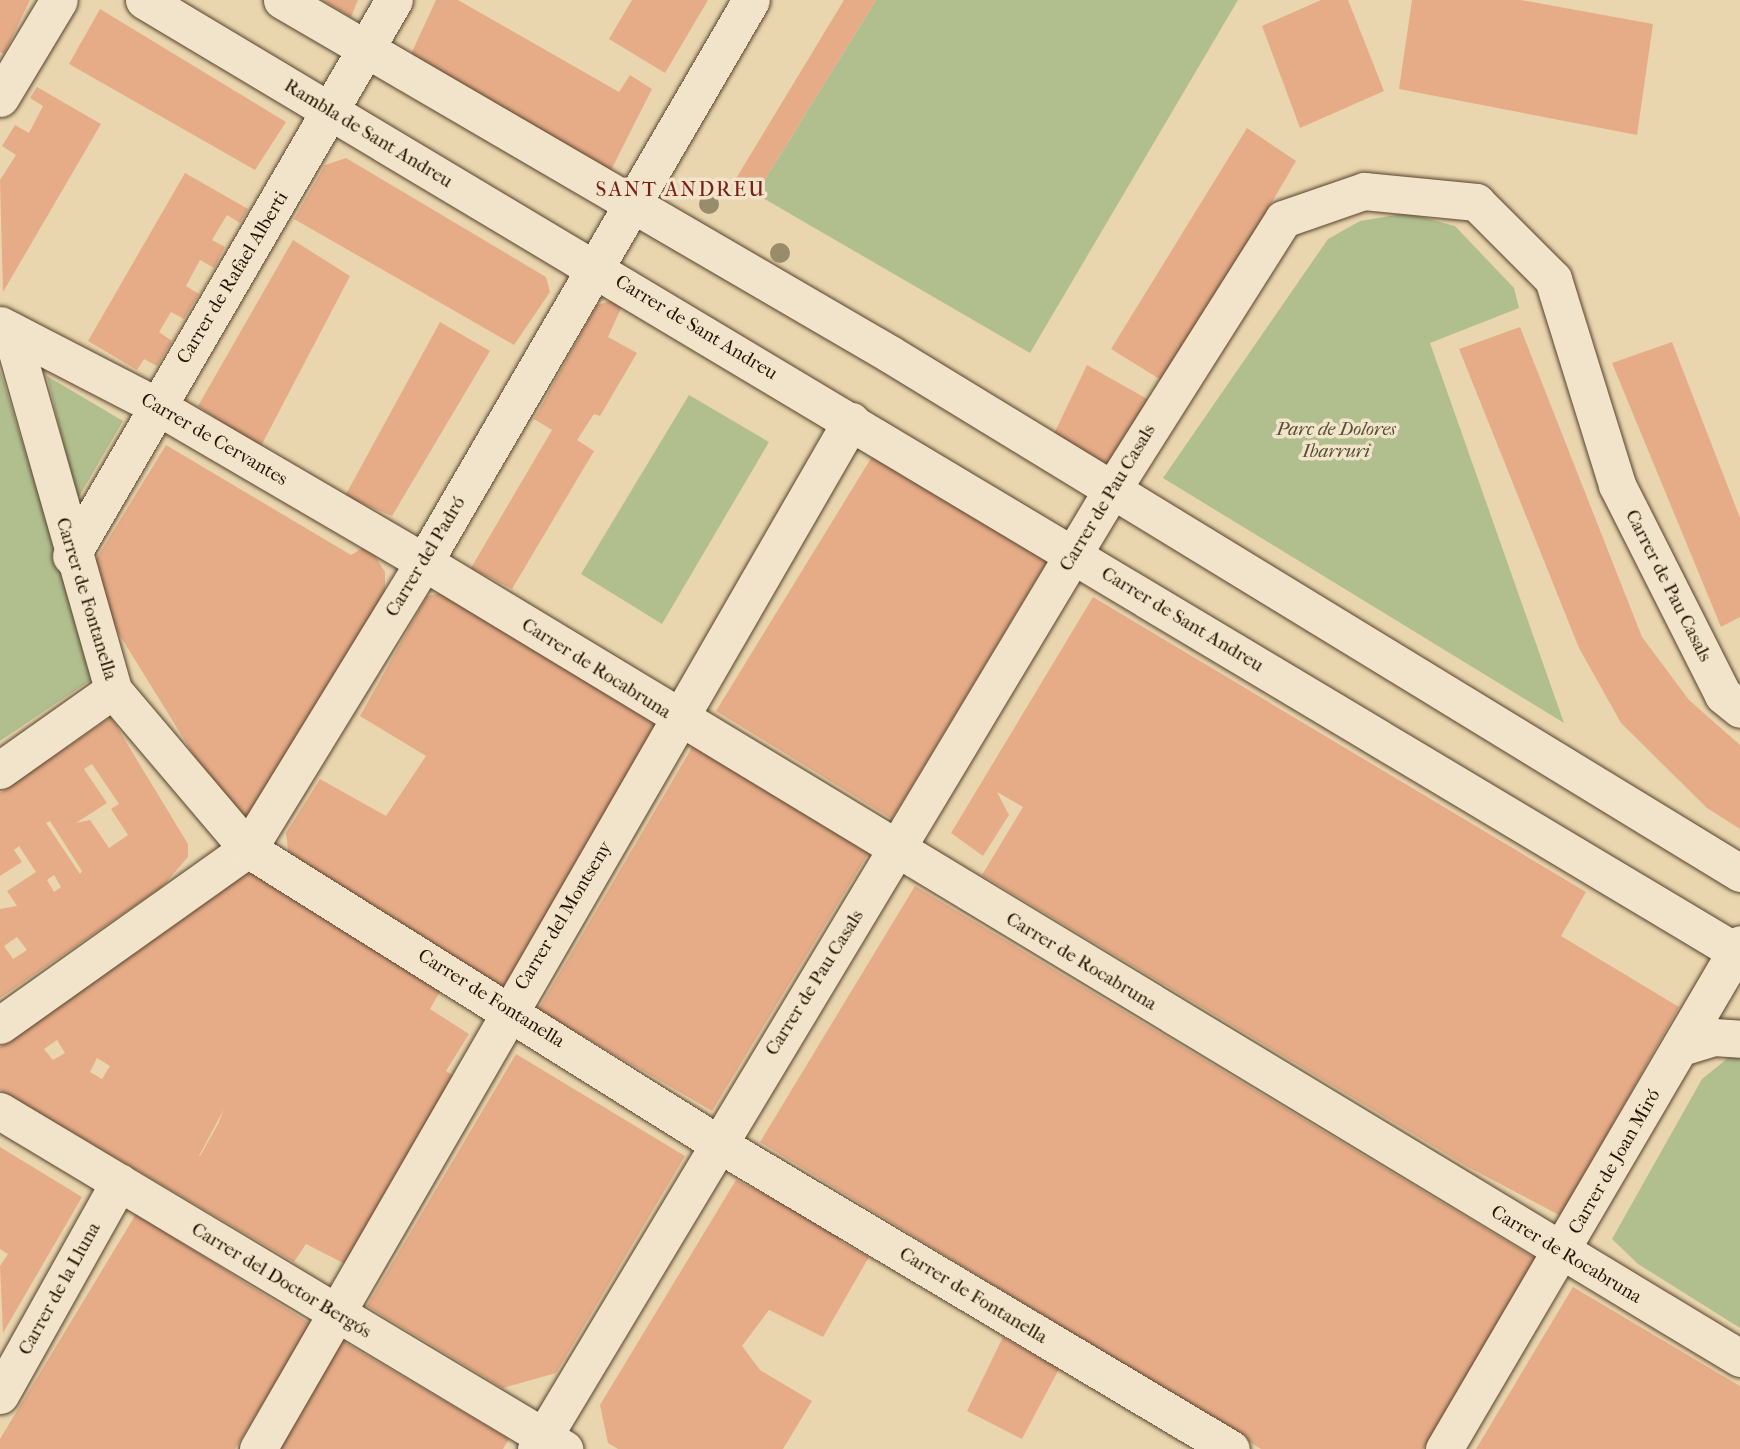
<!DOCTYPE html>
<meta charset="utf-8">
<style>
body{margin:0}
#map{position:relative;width:1740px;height:1449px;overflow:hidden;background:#ead6ae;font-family:"IM FELL French Canon",serif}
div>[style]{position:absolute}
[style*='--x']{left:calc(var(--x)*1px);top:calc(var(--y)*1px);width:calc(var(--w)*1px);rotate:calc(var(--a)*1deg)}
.green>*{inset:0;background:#b1bf8f}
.building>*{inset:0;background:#e6ac87}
.roads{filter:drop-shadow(0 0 2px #56432c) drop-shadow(0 0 2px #56432c)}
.minor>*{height:37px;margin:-18.5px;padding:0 18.5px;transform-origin:18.5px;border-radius:18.5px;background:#f1e4ca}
.trees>*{width:20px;height:20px;margin:-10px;border-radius:50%;background:#988c6a}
span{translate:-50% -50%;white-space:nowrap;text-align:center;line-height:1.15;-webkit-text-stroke:7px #f1e4ca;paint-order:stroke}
.street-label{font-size:19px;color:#241201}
.park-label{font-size:19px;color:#554f33;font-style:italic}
.neighbourhood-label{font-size:21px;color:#7a1f14;letter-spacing:2px}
</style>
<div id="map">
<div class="green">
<i style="clip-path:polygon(876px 0,1238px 0,1030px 353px,756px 194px)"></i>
<i style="clip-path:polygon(1408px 213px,1455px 226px,1514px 288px,1519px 308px,1430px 343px,1564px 723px,1163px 478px,1328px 239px,1360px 221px)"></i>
<i style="clip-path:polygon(0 370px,95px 677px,0 741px)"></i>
<i style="clip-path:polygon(47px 376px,123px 421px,77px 500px)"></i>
<i style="clip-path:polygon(689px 395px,769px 442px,662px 624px,581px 574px)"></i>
<i style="clip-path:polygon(1733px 1054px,1740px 1059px,1740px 1328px,1638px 1264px,1612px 1239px,1702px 1079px)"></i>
</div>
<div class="building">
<i style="clip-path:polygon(0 0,30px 0,4px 54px,0 52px)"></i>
<i style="clip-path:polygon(322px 0,358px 0,351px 17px)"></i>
<i style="clip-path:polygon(436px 0,458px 0,619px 92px,630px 75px,652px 89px,611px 170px,543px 137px,411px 54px)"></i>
<i style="clip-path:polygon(632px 0,708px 0,665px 73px,609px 39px)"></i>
<i style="clip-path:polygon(844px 0,876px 0,756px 194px,732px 185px)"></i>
<i style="clip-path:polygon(1321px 0,1348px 0,1384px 91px,1300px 128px,1262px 26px)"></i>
<i style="clip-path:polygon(1412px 0,1521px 0,1653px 24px,1637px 135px,1399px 89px)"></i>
<i style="clip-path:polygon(100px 9px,286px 122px,255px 170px,69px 64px)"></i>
<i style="clip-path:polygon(37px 87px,101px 124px,3px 292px,0 180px,16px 155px,2px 146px,15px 125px,29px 133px,43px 106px,30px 98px)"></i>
<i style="clip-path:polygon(1247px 128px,1296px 161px,1166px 383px,1111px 349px)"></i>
<i style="clip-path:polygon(346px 158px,546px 277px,550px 292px,514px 345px,294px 219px,325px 165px)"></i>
<i style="clip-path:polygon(185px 173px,248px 209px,240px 223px,227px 215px,212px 240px,225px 247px,214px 268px,200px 260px,186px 286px,199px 294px,184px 319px,171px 312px,159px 332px,172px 341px,157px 366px,144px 359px,137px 370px,88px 341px)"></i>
<i style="clip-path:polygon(293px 240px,350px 276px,260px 448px,198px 406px)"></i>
<i style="clip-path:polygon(626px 297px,608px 337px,637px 353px,600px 416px,594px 414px,577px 440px,594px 451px,512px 589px,471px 568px,552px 430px,534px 419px,597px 305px)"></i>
<i style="clip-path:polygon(440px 322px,490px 351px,392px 516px,345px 496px)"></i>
<i style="clip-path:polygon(1520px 327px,1642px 637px,1689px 700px,1740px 745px,1740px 829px,1707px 808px,1621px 723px,1579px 648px,1459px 349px)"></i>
<i style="clip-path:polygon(1672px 342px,1740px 518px,1740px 617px,1721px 627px,1612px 363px)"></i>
<i style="clip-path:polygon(1087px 365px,1149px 400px,1106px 478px,1049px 444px)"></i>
<i style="clip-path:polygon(166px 445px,351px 555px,368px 545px,385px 572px,385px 594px,251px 822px,237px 825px,98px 600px,90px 569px)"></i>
<i style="clip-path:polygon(873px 455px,1047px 562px,892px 819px,716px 711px)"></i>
<i style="clip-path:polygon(446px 592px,660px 719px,503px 988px,289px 857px,286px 833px,320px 779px,386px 816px,426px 756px,360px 716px,427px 596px)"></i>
<i style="clip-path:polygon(1093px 597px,1586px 892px,1561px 936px,1679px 1007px,1561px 1216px,1468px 1167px,982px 875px,1023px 807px,997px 792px,1009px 815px,983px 856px,951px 833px)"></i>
<i style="clip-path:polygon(evenodd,111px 717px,188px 844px,188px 857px,162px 887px,0 998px,0 909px,17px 906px,7px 891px,36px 872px,19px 846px,14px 850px,22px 862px,0 876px,0 793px,111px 717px,92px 764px,119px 804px,111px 809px,128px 835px,109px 848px,90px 820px,76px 823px,107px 803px,84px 769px,92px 764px,111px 717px,50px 821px,82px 871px,80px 874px,46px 823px,50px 821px,111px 717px,54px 875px,61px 887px,54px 892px,47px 880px,54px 875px,111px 717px,17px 937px,27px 950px,13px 959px,4px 946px,17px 937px)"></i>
<i style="clip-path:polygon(694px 744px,871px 849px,712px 1111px,538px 1010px)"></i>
<i style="clip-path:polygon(evenodd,232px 874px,259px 874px,441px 990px,430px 1009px,469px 1034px,446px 1071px,454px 1076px,347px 1265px,306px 1244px,294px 1262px,0 1090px,0 1047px,232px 874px,57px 1040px,65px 1053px,53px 1060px,44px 1049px,57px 1040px,232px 874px,97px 1058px,110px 1066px,102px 1079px,90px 1072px,97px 1058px,232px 874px,224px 1109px,218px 1124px,200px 1156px,199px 1156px,224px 1109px)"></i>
<i style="clip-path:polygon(915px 886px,1536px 1259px,1423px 1449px,1261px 1449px,760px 1142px)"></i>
<i style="clip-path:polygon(516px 1054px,685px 1156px,556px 1373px,503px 1388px,367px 1306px)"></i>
<i style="clip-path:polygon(0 1147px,82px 1197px,3px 1333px,0 1266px,8px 1254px,0 1249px)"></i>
<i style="clip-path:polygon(736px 1180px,842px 1233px,840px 1241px,869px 1257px,823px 1337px,769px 1310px,742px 1346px,760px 1370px,812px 1401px,783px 1449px,618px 1449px,608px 1443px,600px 1405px)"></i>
<i style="clip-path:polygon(136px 1214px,311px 1324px,235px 1449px,0 1449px,0 1439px)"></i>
<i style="clip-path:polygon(1573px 1287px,1740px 1386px,1740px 1449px,1476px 1449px)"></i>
<i style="clip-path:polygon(1003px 1337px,1059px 1369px,1022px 1439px,967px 1411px)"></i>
<i style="clip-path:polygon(342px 1341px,509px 1439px,503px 1449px,280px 1449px)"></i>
</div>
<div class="roads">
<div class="minor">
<i style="--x:144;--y:0;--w:1859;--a:30.87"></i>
<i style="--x:282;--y:0;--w:704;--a:30.21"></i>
<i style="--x:890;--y:354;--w:996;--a:31.41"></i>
<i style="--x:0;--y:98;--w:114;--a:-59"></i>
<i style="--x:0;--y:325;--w:177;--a:27.3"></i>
<i style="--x:157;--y:406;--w:309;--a:30.3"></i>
<i style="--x:424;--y:562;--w:1538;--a:31.17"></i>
<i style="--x:11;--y:331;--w:373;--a:74.1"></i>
<i style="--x:113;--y:690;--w:209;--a:49.7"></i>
<i style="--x:248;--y:849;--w:554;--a:32.08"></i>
<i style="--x:717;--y:1143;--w:598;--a:30.77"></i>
<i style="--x:71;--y:556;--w:643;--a:-59.85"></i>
<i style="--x:0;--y:770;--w:138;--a:-35.3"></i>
<i style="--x:0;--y:1025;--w:304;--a:-35.4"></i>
<i style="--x:248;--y:849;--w:337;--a:-58.5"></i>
<i style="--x:424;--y:562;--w:650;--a:-59.81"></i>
<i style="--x:1681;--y:1047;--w:34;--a:-17"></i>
<i style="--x:1714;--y:1037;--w:26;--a:4"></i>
<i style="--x:0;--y:1111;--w:658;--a:30.93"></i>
<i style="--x:0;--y:1395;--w:244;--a:-60.8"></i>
<i style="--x:258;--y:1449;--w:1187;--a:-60.02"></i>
<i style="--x:536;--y:1449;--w:1115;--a:-59.02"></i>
<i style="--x:1110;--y:493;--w:324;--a:-57.7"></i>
<i style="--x:1283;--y:219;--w:86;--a:-19.1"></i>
<i style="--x:1364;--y:191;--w:113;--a:5.6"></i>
<i style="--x:1476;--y:202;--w:109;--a:45"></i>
<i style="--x:1553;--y:279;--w:216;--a:72.7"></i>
<i style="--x:1617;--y:485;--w:235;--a:63.2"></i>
<i style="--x:1723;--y:695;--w:22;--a:39"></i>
<i style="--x:1444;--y:1449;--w:585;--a:-59.62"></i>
</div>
</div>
<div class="trees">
<i style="left:709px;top:204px"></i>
<i style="left:780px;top:253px"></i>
</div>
<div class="street-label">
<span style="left:368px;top:134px;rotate:31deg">Rambla de Sant Andreu</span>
<span style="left:233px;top:278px;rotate:-59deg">Carrer de Rafael Alberti</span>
<span style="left:696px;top:328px;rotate:31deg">Carrer de Sant Andreu</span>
<span style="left:214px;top:440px;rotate:30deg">Carrer de Cervantes</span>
<span style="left:1108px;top:498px;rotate:-59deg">Carrer de Pau Casals</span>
<span style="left:426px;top:557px;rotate:-59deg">Carrer del Padró</span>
<span style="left:1668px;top:586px;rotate:63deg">Carrer de Pau Casals</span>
<span style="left:86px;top:599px;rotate:73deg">Carrer de Fontanella</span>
<span style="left:1182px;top:620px;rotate:31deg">Carrer de Sant Andreu</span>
<span style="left:596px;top:669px;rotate:32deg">Carrer de Rocabruna</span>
<span style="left:564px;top:916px;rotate:-59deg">Carrer del Montseny</span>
<span style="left:1081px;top:962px;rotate:31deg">Carrer de Rocabruna</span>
<span style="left:815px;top:983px;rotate:-58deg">Carrer de Pau Casals</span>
<span style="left:491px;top:999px;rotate:32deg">Carrer de Fontanella</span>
<span style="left:1615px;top:1162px;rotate:-60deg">Carrer de Joan Miró</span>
<span style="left:1566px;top:1255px;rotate:31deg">Carrer de Rocabruna</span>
<span style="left:281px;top:1281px;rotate:31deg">Carrer del Doctor Bergós</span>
<span style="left:60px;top:1289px;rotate:-61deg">Carrer de la Lluna</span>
<span style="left:973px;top:1296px;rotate:31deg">Carrer de Fontanella</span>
</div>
<div class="park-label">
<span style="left:1336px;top:441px">Parc de Dolores<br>Ibarruri</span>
</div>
<div class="neighbourhood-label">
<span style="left:681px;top:189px">SANT ANDREU</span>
</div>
</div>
